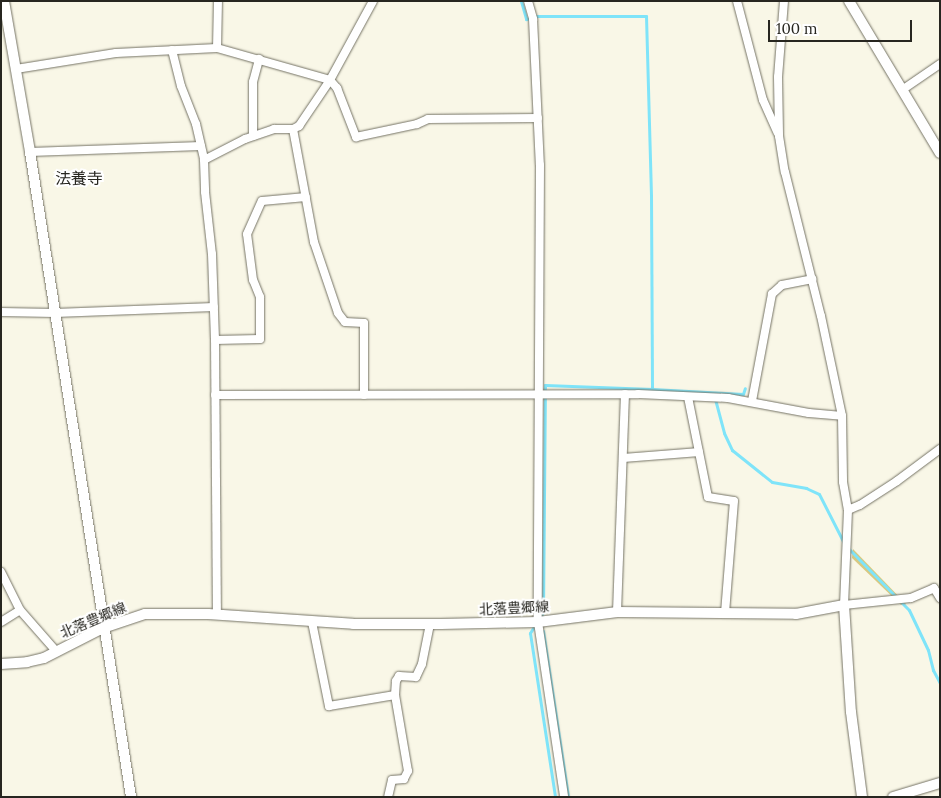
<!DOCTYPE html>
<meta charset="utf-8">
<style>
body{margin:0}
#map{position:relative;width:941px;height:798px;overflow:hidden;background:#f9f7e7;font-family:Lora,"Noto Sans JP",serif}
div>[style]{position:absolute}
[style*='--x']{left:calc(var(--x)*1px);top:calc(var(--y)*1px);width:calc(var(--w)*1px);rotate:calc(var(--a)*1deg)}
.green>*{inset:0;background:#d7c982}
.stream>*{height:3px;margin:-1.5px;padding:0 1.5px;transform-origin:1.5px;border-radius:1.5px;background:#7fe4f9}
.roads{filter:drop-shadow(0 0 1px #757365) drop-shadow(0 0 1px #757365)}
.street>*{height:8px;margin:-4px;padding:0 4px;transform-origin:4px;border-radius:4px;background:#fff}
.secondary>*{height:10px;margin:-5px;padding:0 5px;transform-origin:5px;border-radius:5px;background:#fff}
span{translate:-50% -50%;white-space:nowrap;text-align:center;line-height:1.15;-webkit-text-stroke:4px #fff;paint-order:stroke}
.street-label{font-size:14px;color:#272620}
.quarter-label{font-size:16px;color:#272620}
.frame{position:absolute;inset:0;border:2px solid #272620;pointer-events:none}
.scale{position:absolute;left:768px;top:20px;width:144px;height:22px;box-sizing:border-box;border:2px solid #272620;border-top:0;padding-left:6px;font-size:15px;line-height:18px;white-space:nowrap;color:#272620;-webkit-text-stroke:4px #fff;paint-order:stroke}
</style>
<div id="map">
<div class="green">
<i style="clip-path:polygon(853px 549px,906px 604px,901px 605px,852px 558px)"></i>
</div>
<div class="stream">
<i style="--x:521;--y:1;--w:19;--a:74"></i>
<i style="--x:526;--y:19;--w:11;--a:-15"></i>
<i style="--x:537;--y:16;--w:109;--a:0"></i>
<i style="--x:646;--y:16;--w:180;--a:88.4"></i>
<i style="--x:651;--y:196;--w:193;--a:89.7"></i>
<i style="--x:652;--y:389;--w:91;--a:3.1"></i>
<i style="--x:743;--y:394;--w:6;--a:-72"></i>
<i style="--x:715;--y:399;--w:35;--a:75"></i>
<i style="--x:724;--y:433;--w:19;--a:65"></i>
<i style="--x:732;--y:450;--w:51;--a:38.7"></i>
<i style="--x:772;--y:482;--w:35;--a:10"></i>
<i style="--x:806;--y:488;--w:14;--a:25"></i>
<i style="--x:819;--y:494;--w:55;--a:63"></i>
<i style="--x:848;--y:548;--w:87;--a:45.5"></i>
<i style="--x:909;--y:610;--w:44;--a:64.6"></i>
<i style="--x:928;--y:650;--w:21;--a:76"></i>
<i style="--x:933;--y:670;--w:15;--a:62"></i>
<i style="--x:541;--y:616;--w:4;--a:-63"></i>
<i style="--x:543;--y:612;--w:227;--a:-89.5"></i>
<i style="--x:545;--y:385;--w:107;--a:2.1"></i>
<i style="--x:536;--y:623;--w:12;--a:121"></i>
<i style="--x:530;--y:633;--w:166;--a:81.3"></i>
<i style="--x:543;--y:631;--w:168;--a:81.4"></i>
</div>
<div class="roads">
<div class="street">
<i style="--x:528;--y:1;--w:19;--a:74"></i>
<i style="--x:533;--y:19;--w:146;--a:87.3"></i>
<i style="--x:540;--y:165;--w:457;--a:90.3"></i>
<i style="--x:538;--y:622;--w:177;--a:81.5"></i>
<i style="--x:737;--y:1;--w:102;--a:75.3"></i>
<i style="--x:763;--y:100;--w:36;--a:66"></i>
<i style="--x:784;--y:1;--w:76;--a:94.5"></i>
<i style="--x:778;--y:77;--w:59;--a:89"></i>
<i style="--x:779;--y:136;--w:36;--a:81"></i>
<i style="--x:785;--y:172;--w:148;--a:76"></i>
<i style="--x:821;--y:316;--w:102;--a:78.1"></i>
<i style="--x:842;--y:416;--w:66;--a:89.1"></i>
<i style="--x:843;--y:482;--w:28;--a:80"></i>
<i style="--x:848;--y:510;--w:95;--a:92.4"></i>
<i style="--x:844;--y:605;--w:67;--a:-6"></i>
<i style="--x:911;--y:598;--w:25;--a:-23"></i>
<i style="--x:934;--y:588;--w:12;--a:59"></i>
<i style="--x:217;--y:48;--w:47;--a:-88.8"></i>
<i style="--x:172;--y:50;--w:37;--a:76"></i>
<i style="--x:181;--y:86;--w:41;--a:68.5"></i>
<i style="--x:196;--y:124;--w:37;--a:77"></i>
<i style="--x:204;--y:160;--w:32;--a:88"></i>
<i style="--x:205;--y:192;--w:62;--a:83.6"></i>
<i style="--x:212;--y:254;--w:84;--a:88"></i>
<i style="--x:215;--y:338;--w:277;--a:89.6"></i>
<i style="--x:16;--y:69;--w:101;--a:-9.1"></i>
<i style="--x:116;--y:53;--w:101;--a:-2.8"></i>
<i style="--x:217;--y:48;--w:117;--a:15.8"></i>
<i style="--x:330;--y:80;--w:11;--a:49"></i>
<i style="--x:337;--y:88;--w:53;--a:68.8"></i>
<i style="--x:356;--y:137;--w:62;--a:-12"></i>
<i style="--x:417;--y:124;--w:12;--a:-24"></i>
<i style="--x:428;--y:119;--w:110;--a:-0.5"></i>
<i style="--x:902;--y:90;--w:46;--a:-34.4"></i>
<i style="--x:293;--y:129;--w:115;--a:79.5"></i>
<i style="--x:314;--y:242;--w:75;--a:71.3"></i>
<i style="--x:338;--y:313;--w:11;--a:52"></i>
<i style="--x:345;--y:322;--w:19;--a:3"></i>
<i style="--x:364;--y:323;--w:72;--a:90"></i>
<i style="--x:253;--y:136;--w:54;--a:-90"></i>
<i style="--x:253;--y:82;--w:24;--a:-75"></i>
<i style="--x:30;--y:152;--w:171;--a:-2"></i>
<i style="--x:204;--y:160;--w:46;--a:-27.1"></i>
<i style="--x:245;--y:139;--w:31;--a:-19"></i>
<i style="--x:274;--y:129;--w:19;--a:0"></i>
<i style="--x:293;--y:129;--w:7;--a:-27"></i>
<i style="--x:299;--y:126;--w:55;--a:-56"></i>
<i style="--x:330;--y:80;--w:90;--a:-61.4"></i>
<i style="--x:1;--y:312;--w:54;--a:1.1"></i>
<i style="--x:55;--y:313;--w:159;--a:-2.2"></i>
<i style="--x:215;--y:340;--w:45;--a:-1.3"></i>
<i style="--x:260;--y:339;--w:42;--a:-90"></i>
<i style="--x:260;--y:297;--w:18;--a:-112"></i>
<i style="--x:253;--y:280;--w:46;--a:-97.4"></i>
<i style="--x:247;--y:234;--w:36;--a:-66"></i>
<i style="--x:262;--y:201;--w:44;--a:-5.2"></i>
<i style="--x:215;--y:395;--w:423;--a:-0.1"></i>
<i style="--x:638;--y:394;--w:90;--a:2.5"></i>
<i style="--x:728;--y:398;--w:82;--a:10.5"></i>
<i style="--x:809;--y:413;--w:33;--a:5"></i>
<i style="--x:688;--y:397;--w:102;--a:78.7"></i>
<i style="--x:708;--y:497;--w:26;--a:9"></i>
<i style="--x:734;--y:501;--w:113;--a:94.6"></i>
<i style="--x:752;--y:401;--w:109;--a:-79.4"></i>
<i style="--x:772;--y:294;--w:13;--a:-42"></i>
<i style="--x:782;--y:285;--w:31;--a:-11"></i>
<i style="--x:624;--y:458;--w:75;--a:-4.6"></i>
<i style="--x:848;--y:510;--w:13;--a:-23"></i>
<i style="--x:860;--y:505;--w:44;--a:-33"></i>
<i style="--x:897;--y:481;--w:54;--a:-36.7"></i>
<i style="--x:1;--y:572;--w:42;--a:63.4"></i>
<i style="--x:20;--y:610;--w:55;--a:48.7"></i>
<i style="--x:617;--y:612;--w:218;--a:-87.9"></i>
<i style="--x:1;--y:622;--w:22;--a:-32"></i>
<i style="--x:312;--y:622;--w:86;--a:78.6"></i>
<i style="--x:329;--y:706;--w:67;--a:-9.5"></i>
<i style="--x:395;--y:695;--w:77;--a:80.3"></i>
<i style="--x:408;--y:771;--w:9;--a:117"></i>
<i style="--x:404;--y:779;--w:12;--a:175"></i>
<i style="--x:392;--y:780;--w:17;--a:103"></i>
<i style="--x:395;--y:695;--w:14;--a:-86"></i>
<i style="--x:396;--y:681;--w:6;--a:-59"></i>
<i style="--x:399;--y:676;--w:17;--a:3"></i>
<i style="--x:416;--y:677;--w:14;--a:-65"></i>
<i style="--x:422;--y:664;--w:41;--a:-78.7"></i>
</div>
<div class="secondary">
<i style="--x:4;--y:1;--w:153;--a:80.2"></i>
<i style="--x:30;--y:152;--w:653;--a:81.1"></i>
<i style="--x:849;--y:1;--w:177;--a:59.1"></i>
<i style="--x:1;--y:664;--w:26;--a:-4"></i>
<i style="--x:27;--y:662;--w:17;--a:-13"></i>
<i style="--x:44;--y:658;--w:66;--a:-27"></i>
<i style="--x:103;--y:628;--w:44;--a:-18.4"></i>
<i style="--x:145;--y:614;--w:63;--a:0"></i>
<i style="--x:208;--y:614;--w:145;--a:3.9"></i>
<i style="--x:353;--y:624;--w:88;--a:0"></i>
<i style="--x:441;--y:624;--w:97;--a:-1.2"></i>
<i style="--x:538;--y:622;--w:80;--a:-7.2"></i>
<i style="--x:617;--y:612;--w:179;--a:0.6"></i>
<i style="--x:796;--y:614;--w:49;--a:-10.6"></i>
<i style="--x:844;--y:605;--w:107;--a:86.3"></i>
<i style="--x:851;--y:712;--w:86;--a:82.6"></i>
<i style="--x:893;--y:797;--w:49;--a:-16.6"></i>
</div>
</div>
<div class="street-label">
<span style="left:514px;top:608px;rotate:-3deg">北落豊郷線</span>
<span style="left:93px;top:620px;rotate:-23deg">北落豊郷線</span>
</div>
<div class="quarter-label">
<span style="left:79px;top:178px">法養寺</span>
</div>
<div class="frame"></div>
<div class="scale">100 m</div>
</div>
